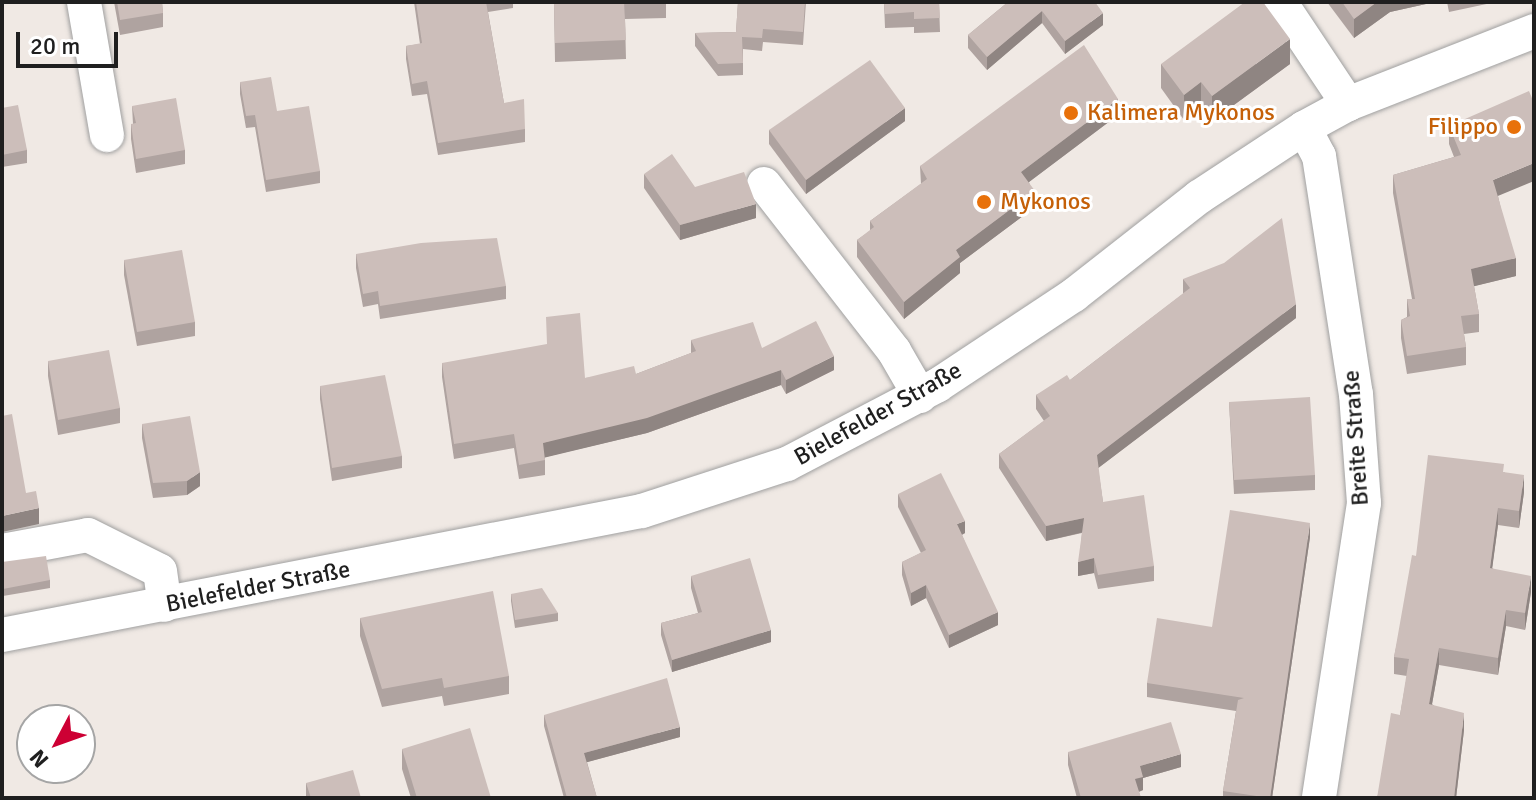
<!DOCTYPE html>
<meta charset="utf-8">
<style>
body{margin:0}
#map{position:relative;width:1536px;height:800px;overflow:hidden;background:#f0e9e4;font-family:Signika,sans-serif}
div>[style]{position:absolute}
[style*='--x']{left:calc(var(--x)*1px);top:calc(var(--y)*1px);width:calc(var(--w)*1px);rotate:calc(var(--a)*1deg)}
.roads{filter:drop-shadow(0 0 2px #a0a0a0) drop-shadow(0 0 2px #a0a0a0)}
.minor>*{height:34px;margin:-17px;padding:0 17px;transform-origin:17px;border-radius:17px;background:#fff}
.wall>*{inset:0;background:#afa3a0}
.shaded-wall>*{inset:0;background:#8f8582}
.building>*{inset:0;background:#ccbeba}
.dots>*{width:22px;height:22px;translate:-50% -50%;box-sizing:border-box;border:4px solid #fff;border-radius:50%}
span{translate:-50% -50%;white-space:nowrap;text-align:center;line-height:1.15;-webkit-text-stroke:6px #fff;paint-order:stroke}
.food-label{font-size:24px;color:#c56008}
.left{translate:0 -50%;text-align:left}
.right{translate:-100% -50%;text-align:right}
.street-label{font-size:24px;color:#1f1f1f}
.frame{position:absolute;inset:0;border:4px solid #1f1f1f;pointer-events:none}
.north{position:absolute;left:16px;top:704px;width:80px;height:80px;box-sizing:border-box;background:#fff;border:2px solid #a5a5a5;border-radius:50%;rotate:229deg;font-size:22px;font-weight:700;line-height:32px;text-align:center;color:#1f1f1f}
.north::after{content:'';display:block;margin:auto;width:28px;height:36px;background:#cd0034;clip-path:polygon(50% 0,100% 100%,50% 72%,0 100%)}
.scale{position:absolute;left:16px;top:32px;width:102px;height:36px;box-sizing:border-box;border:4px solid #1f1f1f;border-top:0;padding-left:10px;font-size:24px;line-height:28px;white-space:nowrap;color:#1f1f1f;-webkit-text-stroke:6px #fff;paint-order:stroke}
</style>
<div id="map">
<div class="roads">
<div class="minor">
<i style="--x:84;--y:2;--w:135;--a:80.2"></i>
<i style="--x:1280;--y:2;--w:123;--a:56.3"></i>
<i style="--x:1304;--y:128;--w:32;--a:62"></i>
<i style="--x:1319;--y:156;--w:241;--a:81.2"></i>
<i style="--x:1356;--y:394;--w:109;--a:85.8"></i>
<i style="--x:1364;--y:503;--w:298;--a:98.7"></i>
<i style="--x:764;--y:184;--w:212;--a:52.1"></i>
<i style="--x:894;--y:351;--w:52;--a:60"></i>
<i style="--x:2;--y:551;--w:87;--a:-10.5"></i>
<i style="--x:88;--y:535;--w:80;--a:26.6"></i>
<i style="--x:160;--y:571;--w:34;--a:82"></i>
<i style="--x:2;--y:635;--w:652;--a:-10.97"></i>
<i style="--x:642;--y:511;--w:152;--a:-18"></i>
<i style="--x:787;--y:464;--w:170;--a:-27.6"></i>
<i style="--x:938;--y:385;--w:163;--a:-33.5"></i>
<i style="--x:1074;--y:295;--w:159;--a:-38.1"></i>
<i style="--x:1199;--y:197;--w:126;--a:-33.3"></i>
<i style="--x:1304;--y:128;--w:50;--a:-28.6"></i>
<i style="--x:1348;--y:104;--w:200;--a:-21.4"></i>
</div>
</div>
<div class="wall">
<i style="clip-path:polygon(114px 2px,162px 2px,163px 13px,163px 27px,120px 35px)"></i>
<i style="clip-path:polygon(414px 2px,513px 2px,513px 8px,488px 12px,504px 103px,525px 129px,525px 142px,438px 155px,427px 94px,412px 96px,406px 59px,406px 46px,420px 44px)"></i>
<i style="clip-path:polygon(554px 2px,666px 2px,666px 18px,625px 19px,626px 59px,555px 62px)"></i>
<i style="clip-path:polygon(738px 2px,806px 2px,803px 45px,763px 42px,762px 51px,743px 49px,743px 75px,718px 76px,695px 46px,695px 33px,736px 32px)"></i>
<i style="clip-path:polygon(884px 2px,939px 2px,940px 32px,914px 33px,914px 27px,885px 28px)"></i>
<i style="clip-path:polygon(1008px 2px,1103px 25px,1065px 54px,1042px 23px,987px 70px,968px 48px,968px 35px)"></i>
<i style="clip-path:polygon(1327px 2px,1426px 2px,1426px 4px,1390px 12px,1354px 38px)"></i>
<i style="clip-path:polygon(1447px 2px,1496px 2px,1449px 12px)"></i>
<i style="clip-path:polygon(1161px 64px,1290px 64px,1212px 121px,1201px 107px,1184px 120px,1161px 88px)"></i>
<i style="clip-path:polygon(240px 82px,320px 171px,320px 183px,266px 192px,255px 127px,246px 128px,240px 94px)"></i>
<i style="clip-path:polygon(132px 106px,185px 150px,185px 164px,136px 173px,131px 139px,131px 124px,133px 124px)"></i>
<i style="clip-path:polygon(2px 108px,27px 150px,27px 163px,2px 167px)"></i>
<i style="clip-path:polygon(1118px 115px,1029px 182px,1035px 207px,960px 263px,960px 273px,904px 319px,857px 257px,857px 240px,870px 231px,870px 221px,921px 184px,920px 166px)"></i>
<i style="clip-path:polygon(905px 121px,806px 194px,769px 144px,769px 130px)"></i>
<i style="clip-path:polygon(1449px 126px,1498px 196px,1516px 276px,1474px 286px,1479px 314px,1479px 332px,1464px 334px,1466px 347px,1466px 365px,1407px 374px,1401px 338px,1401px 320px,1407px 317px,1407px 299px,1412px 299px,1393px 193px,1393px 175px,1454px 157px,1449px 144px)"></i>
<i style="clip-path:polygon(644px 174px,756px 218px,680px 240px,644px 188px)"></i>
<i style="clip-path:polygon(356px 254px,506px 286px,506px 299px,380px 319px,378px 304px,363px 307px,356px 268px)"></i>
<i style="clip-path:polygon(124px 260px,195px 322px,195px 336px,137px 346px,124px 275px)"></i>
<i style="clip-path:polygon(1183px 279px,1296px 318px,1098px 468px,1103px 502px,1154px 566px,1154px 581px,1098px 589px,1094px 573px,1078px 576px,1082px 533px,1046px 541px,999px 468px,999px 454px,1044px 421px,1036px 409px,1036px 395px,1070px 380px,1183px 294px)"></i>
<i style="clip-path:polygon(691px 340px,762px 348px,834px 370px,786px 394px,781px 385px,647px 433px,545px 457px,545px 475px,519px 479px,514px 448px,454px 459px,442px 377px,442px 363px,585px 378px,636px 374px,691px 353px)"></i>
<i style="clip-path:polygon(48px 361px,120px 408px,120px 423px,58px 435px,48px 376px)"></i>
<i style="clip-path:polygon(320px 386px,402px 456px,402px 468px,332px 481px,320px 399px)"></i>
<i style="clip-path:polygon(1229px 402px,1315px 475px,1315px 490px,1234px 494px)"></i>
<i style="clip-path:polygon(142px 424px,200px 486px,187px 495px,153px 498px,142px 438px)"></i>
<i style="clip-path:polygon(1504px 472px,1524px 492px,1519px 528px,1498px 525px,1492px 568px,1531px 592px,1525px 630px,1506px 626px,1498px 675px,1439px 665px,1432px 704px,1464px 730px,1456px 798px,1377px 798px,1400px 715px,1407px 676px,1394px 674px,1394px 657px,1416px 556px)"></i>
<i style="clip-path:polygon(898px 494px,965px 533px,962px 535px,998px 625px,949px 648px,926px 598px,911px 606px,902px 575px,902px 562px,921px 553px,898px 507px)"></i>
<i style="clip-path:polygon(1310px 537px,1272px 798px,1223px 798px,1223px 791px,1236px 711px,1147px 697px,1147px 683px,1212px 627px)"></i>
<i style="clip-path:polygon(2px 562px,50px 580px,50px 588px,3px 596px,2px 589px)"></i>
<i style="clip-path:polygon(691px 576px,771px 642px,672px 672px,661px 635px,661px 623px,698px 613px,691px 588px)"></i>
<i style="clip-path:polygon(511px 594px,558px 613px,558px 621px,515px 628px,511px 601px)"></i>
<i style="clip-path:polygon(360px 618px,509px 676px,509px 694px,444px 706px,442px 696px,382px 707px,360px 636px)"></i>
<i style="clip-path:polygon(544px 715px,680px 737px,587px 762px,597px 798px,564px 798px,544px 726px)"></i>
<i style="clip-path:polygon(402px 749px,491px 798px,411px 798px,402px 769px)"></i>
<i style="clip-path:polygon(1068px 752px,1181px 767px,1143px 778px,1143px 790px,1139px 792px,1141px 798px,1077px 798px,1068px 765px)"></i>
<i style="clip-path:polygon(306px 783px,361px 798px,306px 798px)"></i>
</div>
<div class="shaded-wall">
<i style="clip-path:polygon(1377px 2px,1426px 2px,1426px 4px,1390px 12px,1354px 38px,1354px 19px)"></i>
<i style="clip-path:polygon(1042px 11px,1042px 23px,987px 70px,987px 57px)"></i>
<i style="clip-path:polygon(1103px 13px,1103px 25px,1065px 54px,1065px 41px)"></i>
<i style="clip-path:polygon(1290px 39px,1290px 64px,1212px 121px,1212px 96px)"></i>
<i style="clip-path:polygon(1201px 82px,1201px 107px,1184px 120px,1184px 95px)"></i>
<i style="clip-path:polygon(1118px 99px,1118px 115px,1021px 188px,1021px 172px)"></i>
<i style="clip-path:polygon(905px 108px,905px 121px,806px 194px,806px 180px)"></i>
<i style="clip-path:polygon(1534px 163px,1534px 181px,1493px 198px,1493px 180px)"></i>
<i style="clip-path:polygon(1035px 191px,1035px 207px,960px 263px,960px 273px,904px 319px,904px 302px,956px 250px)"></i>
<i style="clip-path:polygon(756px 204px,756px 218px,680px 240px,680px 225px)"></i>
<i style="clip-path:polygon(1516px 258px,1516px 276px,1471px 287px,1471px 269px)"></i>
<i style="clip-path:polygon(1296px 304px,1296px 318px,1097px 469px,1097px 455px)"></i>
<i style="clip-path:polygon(834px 356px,834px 370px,786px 394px,786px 380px)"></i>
<i style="clip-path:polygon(781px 370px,781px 385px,647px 433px,543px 458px,543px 443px)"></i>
<i style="clip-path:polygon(200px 472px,200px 486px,187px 495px,187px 481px)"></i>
<i style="clip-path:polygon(1524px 475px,1524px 492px,1519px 528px,1519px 511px)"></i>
<i style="clip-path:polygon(39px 508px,39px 524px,2px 532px,2px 516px)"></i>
<i style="clip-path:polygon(1498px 508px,1498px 525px,1490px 585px,1490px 568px)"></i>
<i style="clip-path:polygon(1084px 518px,1084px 532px,1046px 541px,1046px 526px)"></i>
<i style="clip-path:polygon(965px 521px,965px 533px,957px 537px,957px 524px)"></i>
<i style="clip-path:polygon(1310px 523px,1310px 537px,1272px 798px,1270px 798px)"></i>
<i style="clip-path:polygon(1094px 558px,1094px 573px,1078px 576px,1078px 562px)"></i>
<i style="clip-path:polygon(1531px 576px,1531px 592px,1525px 630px,1525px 613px)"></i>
<i style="clip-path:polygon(926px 585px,926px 598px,911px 606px,911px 593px)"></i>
<i style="clip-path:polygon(1506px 610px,1506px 626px,1498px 675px,1498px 658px)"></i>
<i style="clip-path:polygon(998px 612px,998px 625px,949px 648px,949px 635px)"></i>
<i style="clip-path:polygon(771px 630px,771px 642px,672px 672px,672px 660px)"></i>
<i style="clip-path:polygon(1439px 648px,1439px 665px,1429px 721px,1429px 704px)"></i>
<i style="clip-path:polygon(1464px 713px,1464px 730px,1456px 798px,1454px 798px)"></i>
<i style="clip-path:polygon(680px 727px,680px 737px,584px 763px,584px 753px)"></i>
<i style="clip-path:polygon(1181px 754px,1181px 767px,1143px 778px,1143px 790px,1135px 793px,1135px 779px,1140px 766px)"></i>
</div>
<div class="building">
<i style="clip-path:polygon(117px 2px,162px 2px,163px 13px,120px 20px)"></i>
<i style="clip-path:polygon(416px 2px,486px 2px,504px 103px,524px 99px,525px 129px,438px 143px,427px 81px,412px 84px,406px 46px,422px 43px)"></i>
<i style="clip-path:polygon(554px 2px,624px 2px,626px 40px,555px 43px)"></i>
<i style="clip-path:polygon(738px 2px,805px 2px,803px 32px,763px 29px,762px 38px,742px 37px,743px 63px,718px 64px,695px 33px,736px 32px)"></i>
<i style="clip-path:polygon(884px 2px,939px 2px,940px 18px,914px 19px,914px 12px,885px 14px)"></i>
<i style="clip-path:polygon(1008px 2px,1095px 2px,1103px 13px,1065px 41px,1042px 11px,987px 57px,968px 35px)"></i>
<i style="clip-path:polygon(1245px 2px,1263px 2px,1290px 39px,1212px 96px,1201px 82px,1184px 95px,1161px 64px)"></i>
<i style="clip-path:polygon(1342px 2px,1377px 2px,1354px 19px)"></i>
<i style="clip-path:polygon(1084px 45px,1118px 99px,1021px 172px,1035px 191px,956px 250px,960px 257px,904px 302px,857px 240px,874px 227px,870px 221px,927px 179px,920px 166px)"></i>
<i style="clip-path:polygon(870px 60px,905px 108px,806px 180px,769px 130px)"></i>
<i style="clip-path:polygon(271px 77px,277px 111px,309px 106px,320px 171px,266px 180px,255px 115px,246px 116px,240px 82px)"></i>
<i style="clip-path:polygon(1529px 91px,1534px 103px,1534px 163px,1493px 180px,1516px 258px,1471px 269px,1479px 314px,1461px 316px,1466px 347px,1407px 356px,1401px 320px,1410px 316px,1407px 299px,1415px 299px,1393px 175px,1461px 155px,1449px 126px)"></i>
<i style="clip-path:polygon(176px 98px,185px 150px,136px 159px,131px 124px,136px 123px,132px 106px)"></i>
<i style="clip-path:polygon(18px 105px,27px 150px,2px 155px,2px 108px)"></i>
<i style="clip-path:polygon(672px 154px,695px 187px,744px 172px,756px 204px,680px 225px,644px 174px)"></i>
<i style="clip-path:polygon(1282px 218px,1296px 304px,1097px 455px,1103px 502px,1144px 495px,1154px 566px,1098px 575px,1094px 558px,1078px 562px,1084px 518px,1046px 526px,999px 454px,1050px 416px,1036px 395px,1067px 375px,1070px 380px,1190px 288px,1183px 279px,1224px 263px)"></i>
<i style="clip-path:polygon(497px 238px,506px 286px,380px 306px,378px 291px,363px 294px,356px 254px,421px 243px)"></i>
<i style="clip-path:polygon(182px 250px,195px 322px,137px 332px,124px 260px)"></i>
<i style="clip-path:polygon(580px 313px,585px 378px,634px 366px,636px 374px,696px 351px,691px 340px,753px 322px,762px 348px,816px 321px,834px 356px,786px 380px,781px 370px,647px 418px,543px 443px,545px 460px,519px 465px,514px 434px,454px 444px,442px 363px,547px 344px,546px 317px)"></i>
<i style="clip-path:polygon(109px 350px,120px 408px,58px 420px,48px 361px)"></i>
<i style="clip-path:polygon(385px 375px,402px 456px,332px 468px,320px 386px)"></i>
<i style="clip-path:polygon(1310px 397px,1315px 475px,1234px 480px,1229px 402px)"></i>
<i style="clip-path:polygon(12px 414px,26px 493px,36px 491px,39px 508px,2px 516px,2px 416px)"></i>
<i style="clip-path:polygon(190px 416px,200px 472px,187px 481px,153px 483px,142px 424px)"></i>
<i style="clip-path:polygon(1428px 455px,1504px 464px,1503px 472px,1524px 475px,1519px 511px,1498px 508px,1490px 568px,1531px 576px,1525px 613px,1506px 610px,1498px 658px,1439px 648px,1429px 704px,1464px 713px,1454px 798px,1377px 798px,1391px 713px,1400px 715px,1409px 659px,1394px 657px,1412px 555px,1416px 556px)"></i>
<i style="clip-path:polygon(941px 473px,965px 521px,957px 524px,998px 612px,949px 635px,926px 585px,911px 593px,902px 562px,926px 550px,898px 494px)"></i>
<i style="clip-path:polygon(1230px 510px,1310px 523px,1270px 798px,1223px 791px,1238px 700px,1244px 698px,1147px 683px,1157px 618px,1212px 627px)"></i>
<i style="clip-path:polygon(46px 556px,50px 580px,3px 589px,2px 562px)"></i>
<i style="clip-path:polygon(750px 558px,771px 630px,672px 660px,661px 623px,702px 612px,691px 576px)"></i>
<i style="clip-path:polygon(542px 588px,558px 613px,515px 620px,511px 594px)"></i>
<i style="clip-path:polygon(493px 591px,509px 676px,444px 688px,442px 678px,382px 689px,360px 618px)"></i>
<i style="clip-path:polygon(667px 678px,680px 727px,584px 753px,597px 798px,567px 798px,544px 715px)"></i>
<i style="clip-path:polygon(1171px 722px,1181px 754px,1140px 766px,1143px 777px,1135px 779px,1141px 798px,1081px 798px,1068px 752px)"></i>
<i style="clip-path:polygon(470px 728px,491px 798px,417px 798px,402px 749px)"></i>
<i style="clip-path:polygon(353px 770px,361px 798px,311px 798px,306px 783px)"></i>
</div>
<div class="dots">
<i style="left:1071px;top:113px;background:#e8710a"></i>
<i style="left:1514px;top:127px;background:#e8710a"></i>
<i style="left:984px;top:202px;background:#e8710a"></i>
</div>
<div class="food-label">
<span class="left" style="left:1087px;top:113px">Kalimera Mykonos</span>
<span class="right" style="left:1498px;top:127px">Filippo</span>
<span class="left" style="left:1000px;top:202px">Mykonos</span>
</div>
<div class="street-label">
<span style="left:878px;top:414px;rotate:-29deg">Bielefelder Straße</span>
<span style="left:1356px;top:438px;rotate:-94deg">Breite Straße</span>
<span style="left:258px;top:587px;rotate:-11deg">Bielefelder Straße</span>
</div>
<div class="frame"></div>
<div class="north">N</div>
<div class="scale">20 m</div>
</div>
